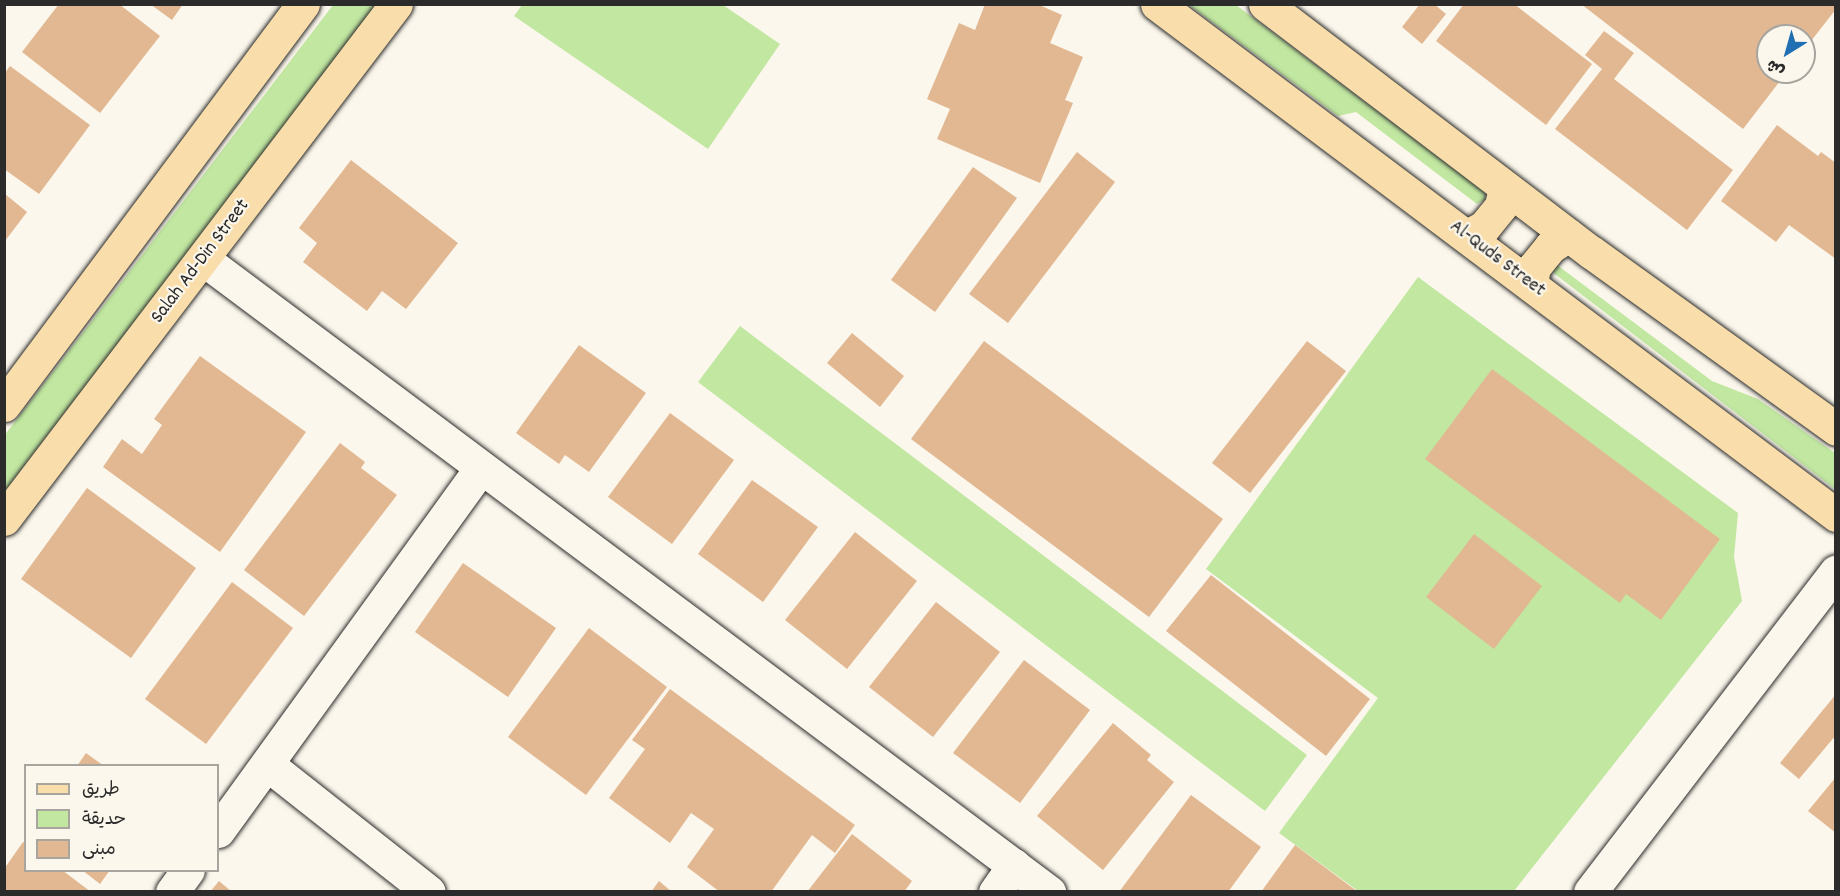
<!DOCTYPE html>
<meta charset="utf-8">
<style>
body{margin:0}
#map{position:relative;width:1840px;height:896px;overflow:hidden;background:#fbf7ec;font-family:Dekko,"Playpen Sans Arabic",sans-serif}
div>[style]{position:absolute}
[style*='--x']{left:calc(var(--x)*1px);top:calc(var(--y)*1px);width:calc(var(--w)*1px);rotate:calc(var(--a)*1deg)}
.green>*{inset:0;background:#c1e7a1}
.building>*{inset:0;background:#e2b892}
.roads{filter:drop-shadow(0 0 2px #2b2b2b) drop-shadow(0 0 2px #2b2b2b)}
.street>*{height:33px;margin:-16.5px;padding:0 16.5px;transform-origin:16.5px;border-radius:16.5px;background:#fbf7ec}
.primary>*{height:33px;margin:-16.5px;padding:0 16.5px;transform-origin:16.5px;border-radius:16.5px;background:#f9deab}
span{translate:-50% -50%;white-space:nowrap;text-align:center;line-height:1.15;-webkit-text-stroke:4.5px #fbf7ec;paint-order:stroke}
.street-label{font-size:20px;color:#2b2b2b}
.frame{position:absolute;inset:0;border:6px solid #2b2b2b;pointer-events:none}
.legend{position:absolute;left:24px;top:764px;width:195px;height:108px;box-sizing:border-box;background:#fbf7ec;border:2px solid #a8a59f;margin:0;padding:8px 10px;list-style:none;font-size:18px;color:#2b2b2b}
.legend li{display:flex;align-items:center;gap:12px;height:30px}
.legend b{width:30px;border:2px solid #a8a59f}
.north{position:absolute;left:1756px;top:24px;width:60px;height:60px;box-sizing:border-box;background:#fbf7ec;border:2px solid #a8a59f;border-radius:50%;rotate:217deg;font-size:16px;font-weight:700;line-height:24px;text-align:center;color:#2b2b2b}
.north::after{content:'';display:block;margin:auto;width:21px;height:27px;background:#1f6fb2;clip-path:polygon(50% 0,100% 100%,50% 72%,0 100%)}
</style>
<div id="map">
<div class="green">
<i style="clip-path:polygon(333px 5px,378px 5px,5px 491px,4px 436px)"></i>
<i style="clip-path:polygon(522px 5px,723px 5px,780px 44px,708px 149px,514px 16px)"></i>
<i style="clip-path:polygon(1189px 5px,1236px 5px,1485px 192px,1485px 200px,1477px 204px,1356px 112px,1338px 116px)"></i>
<i style="clip-path:polygon(1553px 262px,1712px 381px,1758px 399px,1835px 453px,1835px 489px,1551px 271px)"></i>
<i style="clip-path:polygon(1418px 277px,1738px 513px,1734px 557px,1742px 601px,1514px 891px,1358px 891px,1279px 833px,1378px 698px,1206px 569px)"></i>
<i style="clip-path:polygon(740px 326px,1307px 755px,1265px 811px,698px 382px)"></i>
</div>
<div class="building">
<i style="clip-path:polygon(59px 4px,119px 4px,160px 36px,100px 113px,22px 52px)"></i>
<i style="clip-path:polygon(150px 4px,183px 4px,172px 20px)"></i>
<i style="clip-path:polygon(985px 4px,1037px 4px,1062px 15px,1050px 43px,1083px 57px,1065px 100px,1073px 103px,1040px 183px,937px 139px,950px 109px,927px 99px,959px 23px,975px 30px)"></i>
<i style="clip-path:polygon(1420px 4px,1434px 4px,1446px 14px,1422px 44px,1402px 27px)"></i>
<i style="clip-path:polygon(1464px 4px,1514px 4px,1592px 64px,1546px 125px,1436px 41px)"></i>
<i style="clip-path:polygon(1581px 4px,1836px 4px,1836px 9px,1804px 50px,1804px 36px,1768px 36px,1768px 72px,1787px 72px,1743px 129px)"></i>
<i style="clip-path:polygon(1604px 31px,1634px 53px,1614px 79px,1733px 170px,1687px 230px,1555px 129px,1602px 69px,1585px 55px)"></i>
<i style="clip-path:polygon(10px 66px,90px 125px,39px 194px,4px 169px,4px 74px)"></i>
<i style="clip-path:polygon(1777px 125px,1818px 156px,1821px 152px,1836px 163px,1836px 259px,1789px 225px,1776px 242px,1721px 201px)"></i>
<i style="clip-path:polygon(1077px 152px,1115px 182px,1008px 323px,969px 294px)"></i>
<i style="clip-path:polygon(351px 160px,458px 243px,406px 309px,382px 291px,367px 311px,303px 262px,317px 243px,299px 228px)"></i>
<i style="clip-path:polygon(973px 167px,1017px 198px,935px 312px,891px 280px)"></i>
<i style="clip-path:polygon(5px 194px,27px 212px,5px 241px)"></i>
<i style="clip-path:polygon(852px 333px,904px 376px,880px 407px,827px 363px)"></i>
<i style="clip-path:polygon(984px 341px,1223px 519px,1149px 617px,911px 439px)"></i>
<i style="clip-path:polygon(1307px 341px,1346px 371px,1250px 493px,1212px 463px)"></i>
<i style="clip-path:polygon(579px 345px,646px 393px,589px 472px,565px 455px,559px 464px,516px 433px)"></i>
<i style="clip-path:polygon(200px 356px,306px 432px,220px 552px,103px 467px,122px 439px,142px 454px,162px 425px,154px 419px)"></i>
<i style="clip-path:polygon(1492px 369px,1720px 539px,1661px 620px,1626px 594px,1620px 603px,1425px 459px)"></i>
<i style="clip-path:polygon(670px 413px,734px 460px,672px 544px,608px 497px)"></i>
<i style="clip-path:polygon(340px 443px,365px 462px,361px 468px,397px 495px,304px 616px,244px 570px)"></i>
<i style="clip-path:polygon(752px 480px,818px 527px,763px 602px,698px 554px)"></i>
<i style="clip-path:polygon(87px 488px,196px 568px,131px 658px,21px 579px)"></i>
<i style="clip-path:polygon(855px 532px,917px 581px,847px 669px,785px 620px)"></i>
<i style="clip-path:polygon(1474px 534px,1542px 586px,1494px 649px,1426px 597px)"></i>
<i style="clip-path:polygon(463px 563px,556px 628px,508px 697px,415px 632px)"></i>
<i style="clip-path:polygon(1211px 575px,1370px 699px,1326px 756px,1166px 631px)"></i>
<i style="clip-path:polygon(232px 582px,293px 628px,206px 744px,145px 699px)"></i>
<i style="clip-path:polygon(936px 602px,1000px 652px,933px 737px,869px 687px)"></i>
<i style="clip-path:polygon(589px 628px,667px 687px,586px 795px,508px 737px)"></i>
<i style="clip-path:polygon(1024px 660px,1090px 710px,1020px 803px,953px 753px)"></i>
<i style="clip-path:polygon(670px 689px,855px 825px,835px 853px,812px 835px,771px 892px,720px 892px,687px 867px,714px 829px,691px 813px,670px 843px,609px 798px,645px 749px,632px 740px)"></i>
<i style="clip-path:polygon(1836px 694px,1836px 735px,1799px 779px,1780px 763px)"></i>
<i style="clip-path:polygon(1113px 723px,1151px 755px,1147px 760px,1174px 782px,1103px 870px,1037px 816px)"></i>
<i style="clip-path:polygon(86px 753px,104px 766px,77px 766px)"></i>
<i style="clip-path:polygon(1836px 777px,1836px 833px,1808px 811px)"></i>
<i style="clip-path:polygon(1191px 795px,1261px 847px,1228px 892px,1119px 892px)"></i>
<i style="clip-path:polygon(852px 834px,912px 881px,904px 892px,807px 892px)"></i>
<i style="clip-path:polygon(23px 842px,26px 844px,26px 870px,62px 870px,91px 892px,4px 892px,4px 869px)"></i>
<i style="clip-path:polygon(1295px 845px,1358px 892px,1261px 892px)"></i>
<i style="clip-path:polygon(82px 870px,110px 870px,100px 884px)"></i>
<i style="clip-path:polygon(219px 881px,232px 892px,210px 892px)"></i>
<i style="clip-path:polygon(659px 881px,672px 892px,651px 892px)"></i>
</div>
<div class="roads">
<div class="street">
<i style="--x:203;--y:259;--w:1057;--a:36.8"></i>
<i style="--x:267;--y:764;--w:206;--a:38.3"></i>
<i style="--x:218;--y:831;--w:448;--a:-54.1"></i>
<i style="--x:172;--y:892;--w:27;--a:-54"></i>
<i style="--x:995;--y:892;--w:33;--a:-55"></i>
<i style="--x:1590;--y:892;--w:404;--a:-52.5"></i>
</div>
<div class="primary">
<i style="--x:1157;--y:4;--w:850;--a:36.96"></i>
<i style="--x:1265;--y:4;--w:410;--a:37.3"></i>
<i style="--x:1591;--y:252;--w:302;--a:35.8"></i>
<i style="--x:1467;--y:236;--w:19;--a:-28"></i>
<i style="--x:1484;--y:227;--w:27;--a:-51"></i>
<i style="--x:1501;--y:206;--w:19;--a:-78"></i>
<i style="--x:1531;--y:285;--w:18;--a:-81"></i>
<i style="--x:1534;--y:267;--w:26;--a:-51"></i>
<i style="--x:1550;--y:247;--w:22;--a:-32"></i>
<i style="--x:4;--y:405;--w:500;--a:-53.29"></i>
<i style="--x:4;--y:519;--w:647;--a:-52.72"></i>
</div>
</div>
<div class="street-label">
<span style="left:1497px;top:259px;rotate:37deg">Al-Quds Street</span>
<span style="left:201px;top:262px;rotate:-53deg">Salah Ad-Din Street</span>
</div>
<div class="frame"></div>
<ul class="legend">
<li><b style="height:8px;background:#f9deab"></b>طريق</li>
<li><b style="height:16px;background:#c1e7a1"></b>حديقة</li>
<li><b style="height:16px;background:#e2b892"></b>مبنى</li>
</ul>
<div class="north">ش</div>
</div>
